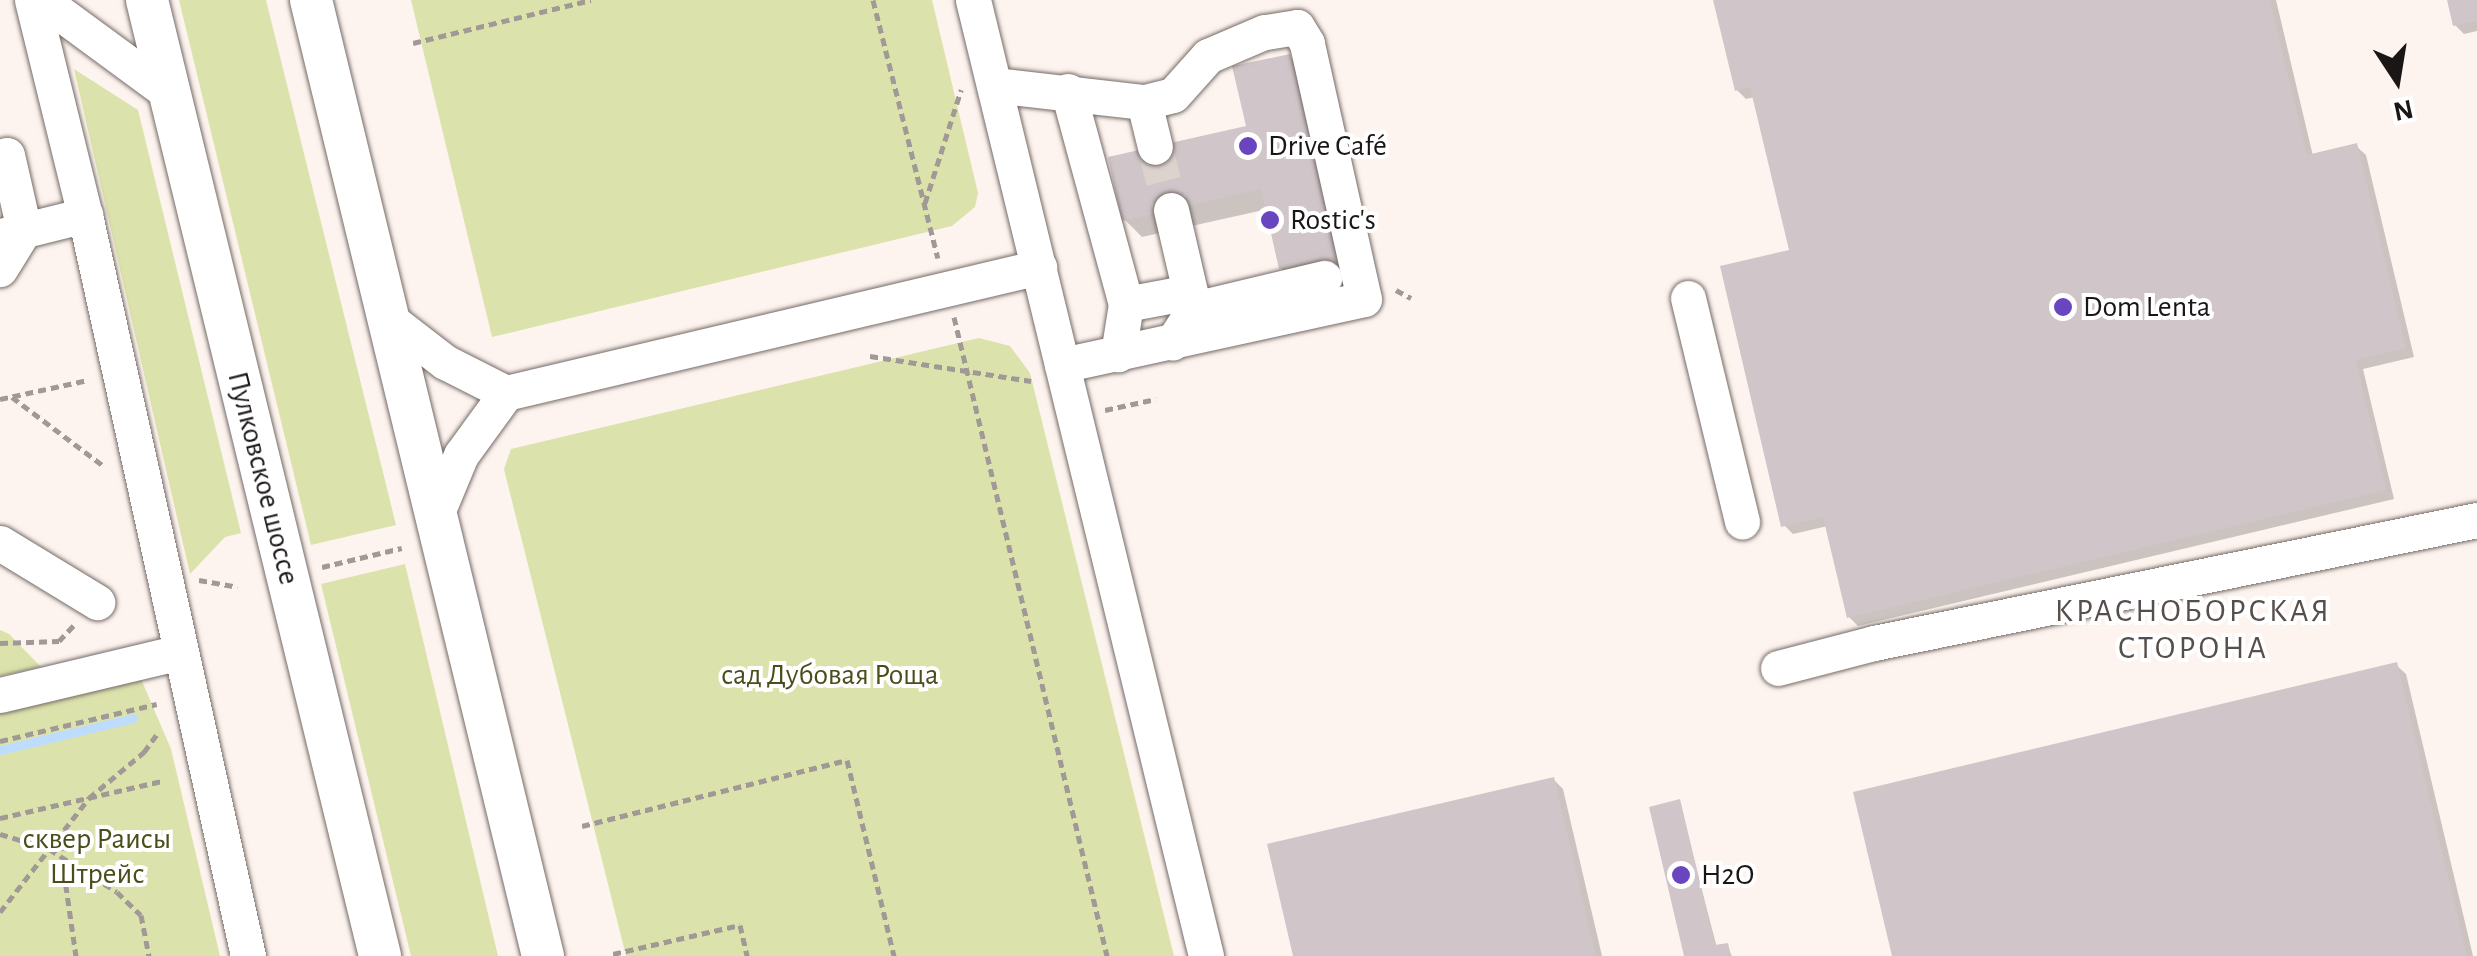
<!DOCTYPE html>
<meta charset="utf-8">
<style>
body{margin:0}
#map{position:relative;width:2477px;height:956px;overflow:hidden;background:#fef4ef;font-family:"Alegreya Sans",sans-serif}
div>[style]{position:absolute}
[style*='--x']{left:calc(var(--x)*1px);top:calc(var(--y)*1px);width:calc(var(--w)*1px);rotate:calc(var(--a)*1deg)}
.green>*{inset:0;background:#dce2ab}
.shadow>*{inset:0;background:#0003}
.stream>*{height:9px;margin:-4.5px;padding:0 4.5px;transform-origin:4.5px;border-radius:4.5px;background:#beddfc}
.building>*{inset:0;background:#d0c6ca}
.minor-tunnel>*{height:35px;margin-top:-17.5px;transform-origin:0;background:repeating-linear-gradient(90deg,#dcd3ce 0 35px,transparent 0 53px)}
.path>*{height:5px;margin-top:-2.5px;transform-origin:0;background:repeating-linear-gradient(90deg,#a09995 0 8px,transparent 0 13px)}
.roads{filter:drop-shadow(0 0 2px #746b67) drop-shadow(0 0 2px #746b67)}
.minor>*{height:35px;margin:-17.5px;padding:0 17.5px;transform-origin:17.5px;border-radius:17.5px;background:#fff}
.major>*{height:42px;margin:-21px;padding:0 21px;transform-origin:21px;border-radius:21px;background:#fff}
.dots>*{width:28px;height:28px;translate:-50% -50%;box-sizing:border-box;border:5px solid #fff;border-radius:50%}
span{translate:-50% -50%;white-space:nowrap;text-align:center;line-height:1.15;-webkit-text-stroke:8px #fff;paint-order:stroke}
.poi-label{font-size:30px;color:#1a1615}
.left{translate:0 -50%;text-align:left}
.street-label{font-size:30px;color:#1a1615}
.park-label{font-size:30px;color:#4a4e1b}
.neighbourhood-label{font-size:32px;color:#564e4a;letter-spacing:2.5px}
.north{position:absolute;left:2347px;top:30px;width:100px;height:100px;-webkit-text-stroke:8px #fff;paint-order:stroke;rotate:168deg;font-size:28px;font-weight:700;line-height:40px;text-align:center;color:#1a1615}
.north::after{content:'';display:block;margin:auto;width:35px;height:45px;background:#1a1615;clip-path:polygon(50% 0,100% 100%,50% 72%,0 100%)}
</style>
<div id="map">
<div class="green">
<i style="clip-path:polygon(179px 0,266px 0,396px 525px,311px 545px)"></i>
<i style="clip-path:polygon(411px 0,932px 0,978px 193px,975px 207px,952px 226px,492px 337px)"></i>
<i style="clip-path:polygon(74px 69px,138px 110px,241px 533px,225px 537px,190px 574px)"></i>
<i style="clip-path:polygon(979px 338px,1010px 346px,1030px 373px,1174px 956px,626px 956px,504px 469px,511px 449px)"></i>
<i style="clip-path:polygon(405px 564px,498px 956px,411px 956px,321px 584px)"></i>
<i style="clip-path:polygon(0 630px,9px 634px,41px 667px,0 676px)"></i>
<i style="clip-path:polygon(141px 679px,171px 749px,220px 956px,0 956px,0 712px)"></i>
</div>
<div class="shadow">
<i style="clip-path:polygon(1716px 0,2276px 0,2313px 156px,2356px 146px,2366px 155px,2414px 357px,2363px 369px,2394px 499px,1858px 626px,1849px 617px,1828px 526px,1793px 534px,1784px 525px,1792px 252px,1755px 97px,1746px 99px,1737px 90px)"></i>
<i style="clip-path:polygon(2449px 0,2477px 0,2477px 31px,2464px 34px,2455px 25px)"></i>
<i style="clip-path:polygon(1289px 56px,1307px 74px,1352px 274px,1299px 286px,1281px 268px,1268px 209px,1142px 237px,1124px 219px,1249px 128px)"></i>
<i style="clip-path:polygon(2396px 665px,2406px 674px,2473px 956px,1894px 956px)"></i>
<i style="clip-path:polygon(1554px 780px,1563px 789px,1602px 956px,1295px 956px)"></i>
<i style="clip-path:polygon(1679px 802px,1717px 948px,1727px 946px,1732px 956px,1685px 956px)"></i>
</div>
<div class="stream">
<i style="--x:0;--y:750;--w:137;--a:-13.5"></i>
</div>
<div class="building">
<i style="clip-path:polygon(1713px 0,2270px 0,2307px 155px,2357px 143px,2406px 348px,2356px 360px,2386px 490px,1847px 618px,1823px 517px,1781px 527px,1720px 266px,1789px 250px,1750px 87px,1735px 91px)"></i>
<i style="clip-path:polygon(2447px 0,2477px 0,2477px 21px,2453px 26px)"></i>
<i style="clip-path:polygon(1290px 54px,1336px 256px,1279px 269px,1261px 189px,1122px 221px,1108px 157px,1246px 126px,1232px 66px)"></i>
<i style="clip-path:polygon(2397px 662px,2467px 956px,1892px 956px,1853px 792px)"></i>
<i style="clip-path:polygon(1554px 777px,1596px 956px,1293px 956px,1267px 844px)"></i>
<i style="clip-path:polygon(1680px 799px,1715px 945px,1728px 943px,1731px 956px,1684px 956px,1649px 807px)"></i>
</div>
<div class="minor-tunnel">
<i style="--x:1155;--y:147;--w:65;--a:75.7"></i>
</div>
<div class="path">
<i style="--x:873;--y:0;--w:266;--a:75.9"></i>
<i style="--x:413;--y:43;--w:183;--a:-13.6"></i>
<i style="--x:925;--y:203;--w:119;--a:-72.3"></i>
<i style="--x:1396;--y:290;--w:17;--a:28"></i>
<i style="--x:954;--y:317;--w:657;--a:76.53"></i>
<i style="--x:870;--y:356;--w:163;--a:8.8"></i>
<i style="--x:12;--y:397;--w:116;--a:37"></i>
<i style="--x:0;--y:399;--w:90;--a:-12.2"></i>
<i style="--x:1105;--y:410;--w:52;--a:-12.2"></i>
<i style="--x:322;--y:567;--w:82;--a:-13.4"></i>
<i style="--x:199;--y:580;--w:39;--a:10"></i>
<i style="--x:0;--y:643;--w:59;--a:-1.9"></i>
<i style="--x:59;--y:641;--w:23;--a:-47"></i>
<i style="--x:0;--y:741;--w:161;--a:-13.3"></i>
<i style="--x:0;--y:818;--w:166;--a:-12.9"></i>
<i style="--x:582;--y:826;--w:273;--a:-14"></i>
<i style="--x:847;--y:760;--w:202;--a:76.5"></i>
<i style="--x:66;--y:830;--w:29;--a:98"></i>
<i style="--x:62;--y:859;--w:98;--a:81.8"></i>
<i style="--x:0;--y:834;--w:51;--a:17"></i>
<i style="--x:49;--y:849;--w:80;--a:32.3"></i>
<i style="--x:117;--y:892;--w:33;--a:44"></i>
<i style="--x:141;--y:915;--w:42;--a:79"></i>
<i style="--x:0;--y:912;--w:145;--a:-52"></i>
<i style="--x:89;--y:798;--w:72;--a:-39.9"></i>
<i style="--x:144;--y:752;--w:22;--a:-54"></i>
<i style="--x:613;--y:954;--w:130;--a:-12.9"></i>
<i style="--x:740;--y:925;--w:32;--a:77"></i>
</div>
<div class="roads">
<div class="minor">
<i style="--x:32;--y:0;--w:221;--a:76.2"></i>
<i style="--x:85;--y:215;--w:759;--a:77.59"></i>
<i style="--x:42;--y:0;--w:159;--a:36.3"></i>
<i style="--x:973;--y:0;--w:984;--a:76.3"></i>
<i style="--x:994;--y:85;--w:151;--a:6.5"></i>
<i style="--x:1144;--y:102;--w:46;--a:76.3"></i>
<i style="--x:1068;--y:91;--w:221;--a:74.8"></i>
<i style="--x:1126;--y:304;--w:51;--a:99.1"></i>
<i style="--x:0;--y:157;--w:7;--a:-16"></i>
<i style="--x:7;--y:155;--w:77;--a:77.2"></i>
<i style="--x:24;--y:230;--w:46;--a:121.6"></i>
<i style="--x:1171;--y:210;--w:102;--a:76.9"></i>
<i style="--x:1194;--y:309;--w:40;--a:122.9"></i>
<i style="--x:1;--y:236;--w:87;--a:-14"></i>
<i style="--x:1688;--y:298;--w:230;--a:76.4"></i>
<i style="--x:1126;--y:304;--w:65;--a:-10.6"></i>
<i style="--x:1194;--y:309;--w:134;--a:-13.4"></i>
<i style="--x:388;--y:318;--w:72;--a:37.7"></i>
<i style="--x:445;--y:362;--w:68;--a:26.9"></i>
<i style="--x:506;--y:393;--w:548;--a:-13.3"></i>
<i style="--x:1062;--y:365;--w:309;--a:-12.3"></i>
<i style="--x:1364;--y:299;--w:262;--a:-102.6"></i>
<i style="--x:1307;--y:43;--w:19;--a:-122"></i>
<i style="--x:1297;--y:27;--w:33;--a:171"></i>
<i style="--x:1264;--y:32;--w:61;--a:156.8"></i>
<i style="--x:1208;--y:56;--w:52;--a:131.9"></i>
<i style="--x:1173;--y:95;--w:30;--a:166"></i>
<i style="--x:436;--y:515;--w:65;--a:-67.4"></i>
<i style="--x:461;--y:455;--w:77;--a:-54"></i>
<i style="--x:0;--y:543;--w:114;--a:31.3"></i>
<i style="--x:1778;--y:668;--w:99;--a:-14.6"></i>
<i style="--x:1874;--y:643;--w:615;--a:-11.53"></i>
<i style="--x:0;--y:695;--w:186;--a:-13.4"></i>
</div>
<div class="major">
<i style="--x:147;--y:0;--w:984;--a:76.3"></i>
<i style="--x:311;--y:0;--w:984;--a:76.36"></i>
</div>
</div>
<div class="dots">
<i style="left:1248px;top:146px;background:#6946bf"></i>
<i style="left:1270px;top:220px;background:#6946bf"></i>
<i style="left:2063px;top:307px;background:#6946bf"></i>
<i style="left:1681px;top:875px;background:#6946bf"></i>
</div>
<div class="poi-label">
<span class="left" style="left:1268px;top:146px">Drive Café</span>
<span class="left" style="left:1290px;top:220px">Rostic's</span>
<span class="left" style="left:2083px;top:307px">Dom Lenta</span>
<span class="left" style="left:1701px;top:875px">H2O</span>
</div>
<div class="street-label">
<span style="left:263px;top:478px;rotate:76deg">Пулковское шоссе</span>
</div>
<div class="park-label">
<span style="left:830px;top:675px">сад Дубовая Роща</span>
<span style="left:97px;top:856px">сквер Раисы<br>Штрейс</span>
</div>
<div class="neighbourhood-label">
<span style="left:2193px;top:630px">КРАСНОБОРСКАЯ<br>СТОРОНА</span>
</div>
<div class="north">N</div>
</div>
